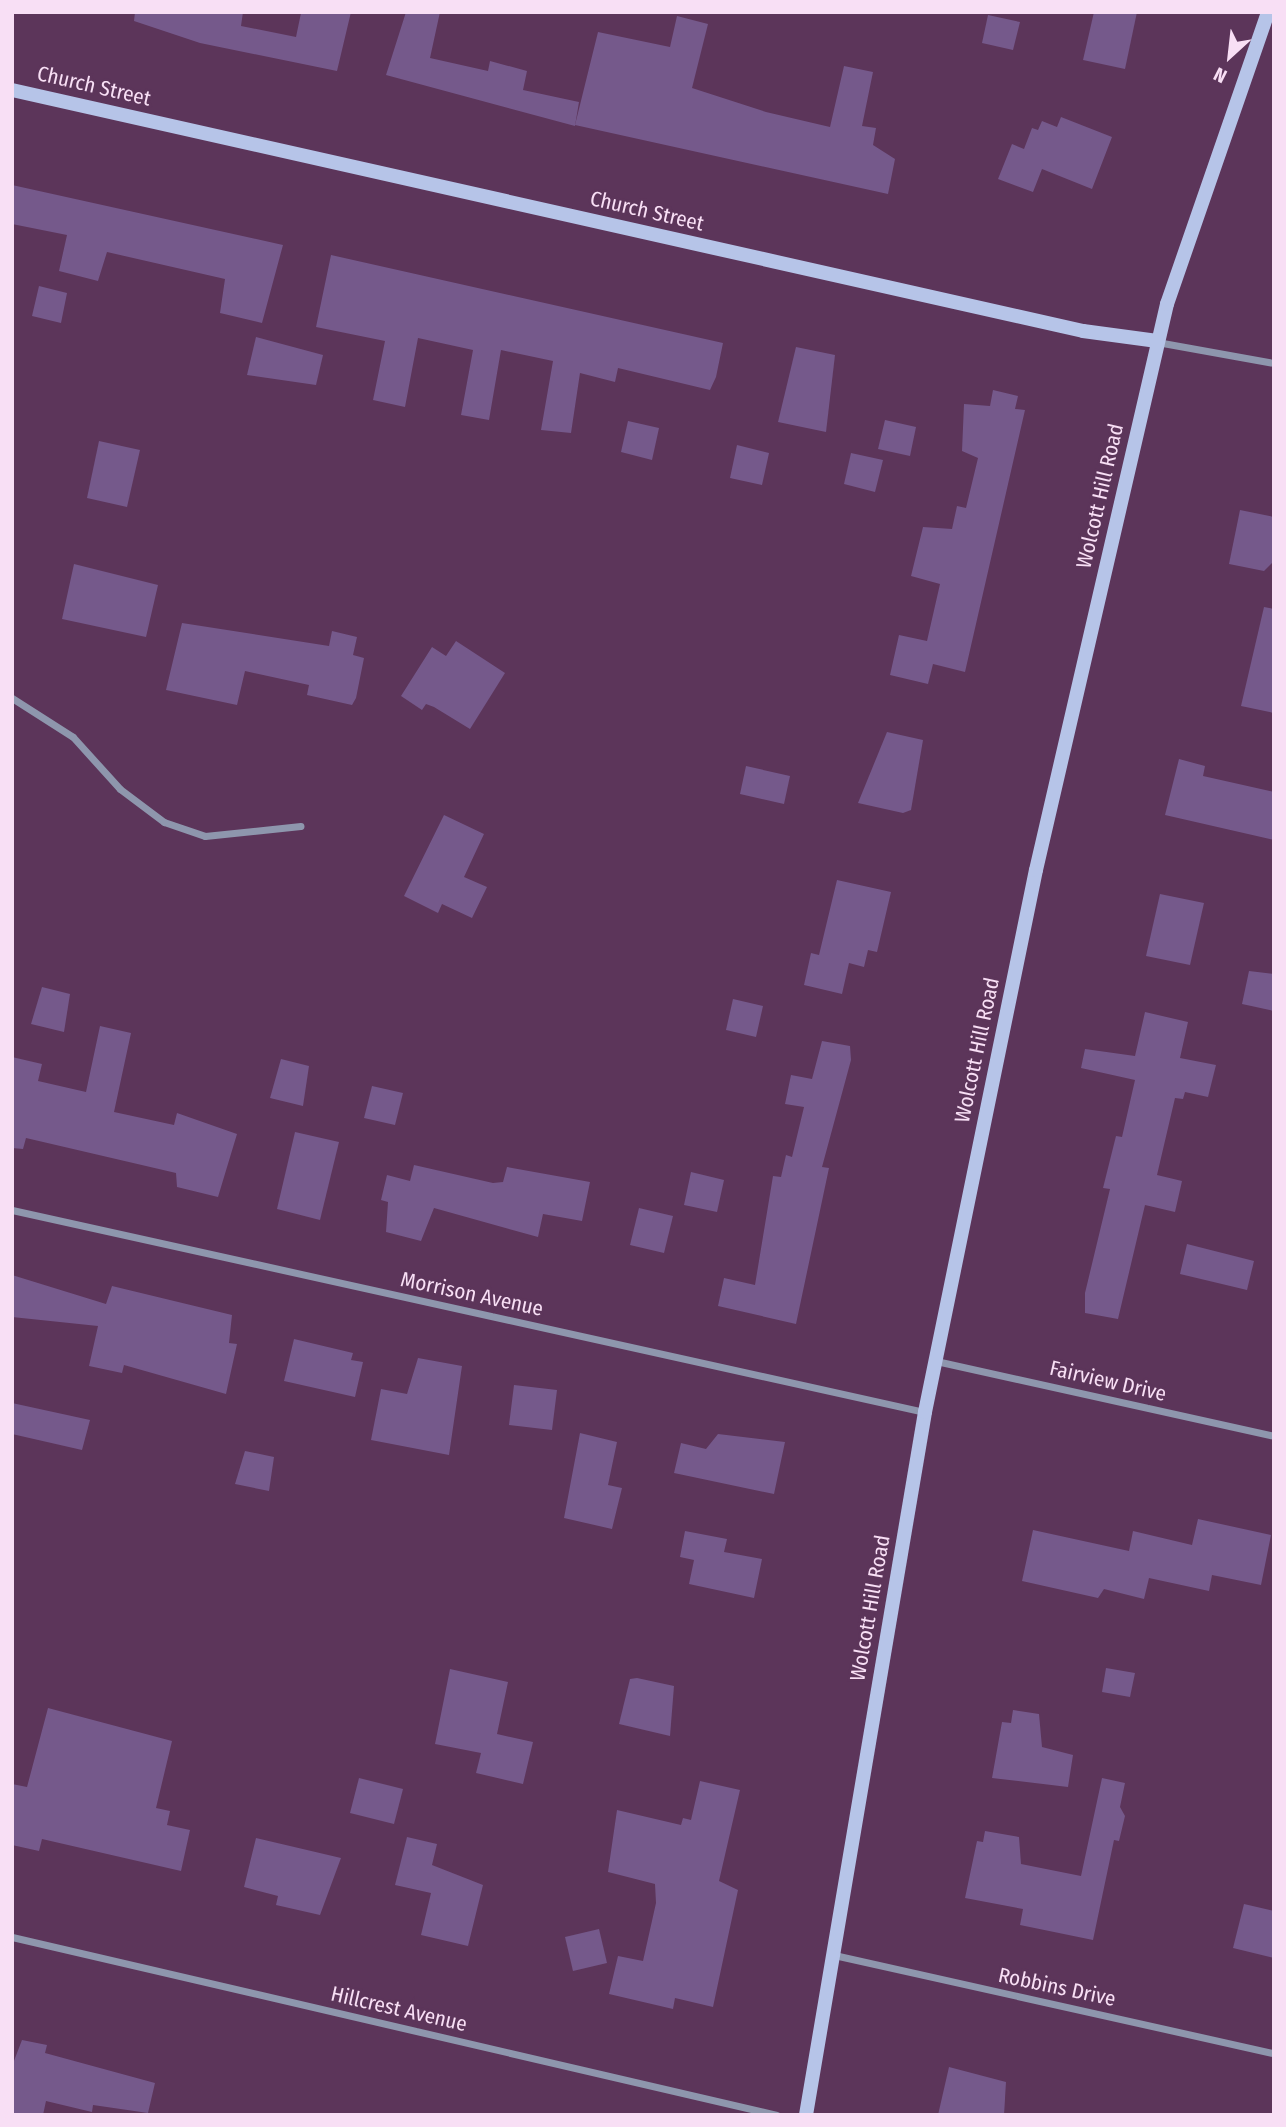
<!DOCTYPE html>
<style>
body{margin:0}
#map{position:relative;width:1286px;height:2127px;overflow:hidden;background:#5c355a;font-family:"Fira Sans Condensed",sans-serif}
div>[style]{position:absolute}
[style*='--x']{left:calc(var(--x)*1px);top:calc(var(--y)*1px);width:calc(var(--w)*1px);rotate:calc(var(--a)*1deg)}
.building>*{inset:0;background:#75598b}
.street>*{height:7px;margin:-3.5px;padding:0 3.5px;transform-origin:3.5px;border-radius:3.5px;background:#8e96ad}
.secondary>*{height:14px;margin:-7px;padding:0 7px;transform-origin:7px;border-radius:7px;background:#b6c4e8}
span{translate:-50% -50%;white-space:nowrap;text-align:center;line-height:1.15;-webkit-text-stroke:5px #5c355a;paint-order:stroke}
.street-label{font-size:21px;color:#f8dff5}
.frame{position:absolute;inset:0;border:14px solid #f8dff5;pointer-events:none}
.north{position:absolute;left:1195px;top:21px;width:70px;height:70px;-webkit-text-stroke:5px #5c355a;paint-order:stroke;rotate:207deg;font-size:19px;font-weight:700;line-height:28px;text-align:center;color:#f8dff5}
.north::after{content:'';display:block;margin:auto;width:24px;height:32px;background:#f8dff5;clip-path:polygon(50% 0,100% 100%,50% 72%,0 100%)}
</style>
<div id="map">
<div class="building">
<i style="clip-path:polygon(135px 12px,243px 12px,241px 26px,296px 37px,301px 13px,351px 12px,337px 71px,200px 43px,134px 21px)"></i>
<i style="clip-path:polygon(406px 12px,440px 12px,430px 58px,488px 71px,490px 61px,527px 71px,523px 90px,579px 102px,575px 126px,386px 75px)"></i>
<i style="clip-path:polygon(1094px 12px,1137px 12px,1125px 69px,1083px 60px)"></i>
<i style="clip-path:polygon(988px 15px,1020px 22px,1013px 50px,982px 43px)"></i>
<i style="clip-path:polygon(677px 16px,708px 24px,692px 88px,766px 112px,830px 127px,844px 66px,873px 72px,862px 126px,876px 128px,873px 145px,895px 159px,888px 194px,575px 125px,598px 32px,670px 47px)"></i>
<i style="clip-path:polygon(1061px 117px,1112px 137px,1092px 189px,1042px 169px,1033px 192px,998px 179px,1012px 144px,1024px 149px,1032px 128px,1038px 130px,1042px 121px,1057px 127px)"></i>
<i style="clip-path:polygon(12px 185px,283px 245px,262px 323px,220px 313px,225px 279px,107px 252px,98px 281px,59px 271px,67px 235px,12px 224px)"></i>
<i style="clip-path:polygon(331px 255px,723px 343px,716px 377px,710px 390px,618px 368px,615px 382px,580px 373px,571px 433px,541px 430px,553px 361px,501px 350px,489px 420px,461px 415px,473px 350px,418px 338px,405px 407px,373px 400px,385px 341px,316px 327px)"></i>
<i style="clip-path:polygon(39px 286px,67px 293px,61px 323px,32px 316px)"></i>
<i style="clip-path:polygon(256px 337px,323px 355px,316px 385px,247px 375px)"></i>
<i style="clip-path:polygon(796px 347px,835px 355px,826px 432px,778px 422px)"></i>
<i style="clip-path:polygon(993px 390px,1018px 396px,1015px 409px,1025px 410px,965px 672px,933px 664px,928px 684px,890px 675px,899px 635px,927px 641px,940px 584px,911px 576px,923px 527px,952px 529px,957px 506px,966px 508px,978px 458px,962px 451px,964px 404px,990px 406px)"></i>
<i style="clip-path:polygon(885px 420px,916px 427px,910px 456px,878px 449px)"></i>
<i style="clip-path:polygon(628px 421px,659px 428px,652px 460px,621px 452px)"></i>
<i style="clip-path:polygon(99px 441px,140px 450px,127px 507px,87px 498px)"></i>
<i style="clip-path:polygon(737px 445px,769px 453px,762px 485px,730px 478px)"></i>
<i style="clip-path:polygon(851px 453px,883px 460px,875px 492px,844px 484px)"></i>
<i style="clip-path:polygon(1240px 510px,1274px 517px,1274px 561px,1264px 571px,1229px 564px)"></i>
<i style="clip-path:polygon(74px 564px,158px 585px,146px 637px,62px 619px)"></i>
<i style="clip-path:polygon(1264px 607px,1274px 609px,1274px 713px,1241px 706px)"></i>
<i style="clip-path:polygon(182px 623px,329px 646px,332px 631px,357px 637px,353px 655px,364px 658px,356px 698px,352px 705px,307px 695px,309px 685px,245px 671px,237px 705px,166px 690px)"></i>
<i style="clip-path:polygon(456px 641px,505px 673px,470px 729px,434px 707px,426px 704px,422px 710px,401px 696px,432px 647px,446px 656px)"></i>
<i style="clip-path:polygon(887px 732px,923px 740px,911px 810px,903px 813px,858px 803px)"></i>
<i style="clip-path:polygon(1179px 759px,1205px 766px,1203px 776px,1274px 792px,1274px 840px,1165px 815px)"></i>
<i style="clip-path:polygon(746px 766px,790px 776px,784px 804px,740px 794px)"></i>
<i style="clip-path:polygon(444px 815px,484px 834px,464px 877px,487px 887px,472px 918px,442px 904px,438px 913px,404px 896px)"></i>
<i style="clip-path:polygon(837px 880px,891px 892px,877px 952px,868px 950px,864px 967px,849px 963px,842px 994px,804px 985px,811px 953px,819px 955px)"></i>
<i style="clip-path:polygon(1160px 894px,1204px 903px,1190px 965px,1146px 956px)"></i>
<i style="clip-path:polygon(1249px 971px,1274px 974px,1274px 1011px,1242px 1004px)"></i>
<i style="clip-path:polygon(42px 987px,70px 994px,64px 1032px,31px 1024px)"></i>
<i style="clip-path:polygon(733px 999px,763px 1006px,756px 1037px,726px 1030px)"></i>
<i style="clip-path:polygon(1145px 1012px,1188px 1022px,1180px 1058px,1216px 1065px,1208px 1097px,1185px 1092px,1183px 1099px,1175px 1098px,1157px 1175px,1182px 1181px,1175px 1212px,1145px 1205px,1118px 1319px,1085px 1313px,1085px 1293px,1110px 1189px,1103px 1188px,1116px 1136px,1122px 1137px,1135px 1080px,1081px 1068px,1085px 1049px,1135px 1056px)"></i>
<i style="clip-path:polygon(100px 1026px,131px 1033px,114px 1112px,174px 1125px,177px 1113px,237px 1134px,218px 1197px,177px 1187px,176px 1173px,26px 1138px,23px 1149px,12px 1148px,12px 1057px,42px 1064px,38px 1081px,86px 1092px)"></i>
<i style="clip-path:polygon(822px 1041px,850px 1046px,851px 1060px,822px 1167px,829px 1168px,796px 1324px,718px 1306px,724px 1278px,755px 1285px,773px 1176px,781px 1177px,786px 1155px,792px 1157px,804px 1107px,785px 1104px,791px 1075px,812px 1079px)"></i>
<i style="clip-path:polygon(281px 1059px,309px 1066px,303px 1106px,270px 1098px)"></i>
<i style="clip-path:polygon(372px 1086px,403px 1093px,395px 1125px,364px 1118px)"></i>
<i style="clip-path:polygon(295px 1132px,339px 1142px,320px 1220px,277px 1209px)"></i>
<i style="clip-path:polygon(414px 1165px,493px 1183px,503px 1182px,507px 1167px,590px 1182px,582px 1221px,543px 1214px,538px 1237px,434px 1208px,421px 1241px,386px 1232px,388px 1202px,381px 1200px,387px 1175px,410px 1181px)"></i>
<i style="clip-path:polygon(691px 1172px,724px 1180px,717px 1212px,684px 1205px)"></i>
<i style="clip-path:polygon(639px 1208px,673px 1216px,664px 1253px,630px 1245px)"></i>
<i style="clip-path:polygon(1187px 1244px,1254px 1261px,1247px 1290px,1180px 1274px)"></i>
<i style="clip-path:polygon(12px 1275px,106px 1304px,112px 1286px,232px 1315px,229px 1343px,237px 1344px,226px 1394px,124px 1365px,122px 1373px,89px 1366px,98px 1326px,12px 1317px)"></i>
<i style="clip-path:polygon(294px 1339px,353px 1353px,351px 1360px,363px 1362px,355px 1397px,284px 1381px)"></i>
<i style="clip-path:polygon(418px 1358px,462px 1366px,449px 1455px,371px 1440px,381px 1389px,407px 1394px)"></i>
<i style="clip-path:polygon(514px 1385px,557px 1390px,552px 1430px,509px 1425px)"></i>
<i style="clip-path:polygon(12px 1403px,90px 1420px,82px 1450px,12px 1434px)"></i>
<i style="clip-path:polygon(580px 1433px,617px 1442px,608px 1485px,622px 1488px,612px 1529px,564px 1518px)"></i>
<i style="clip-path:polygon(718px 1434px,785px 1442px,774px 1494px,674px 1473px,681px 1443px,706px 1449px)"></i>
<i style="clip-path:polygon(245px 1451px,274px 1457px,269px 1491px,235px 1484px)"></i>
<i style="clip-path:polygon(1198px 1519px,1271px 1535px,1261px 1585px,1212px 1575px,1209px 1591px,1149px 1578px,1144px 1599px,1104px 1589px,1098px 1598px,1022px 1581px,1033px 1530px,1129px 1551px,1133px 1531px,1192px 1545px)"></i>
<i style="clip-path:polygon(685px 1531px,727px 1539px,724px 1552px,762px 1559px,754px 1598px,689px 1584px,694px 1560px,680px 1557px)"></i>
<i style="clip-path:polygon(1106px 1668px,1135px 1673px,1130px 1697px,1102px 1692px)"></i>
<i style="clip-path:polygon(450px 1669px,508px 1682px,497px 1734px,533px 1742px,523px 1784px,476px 1773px,481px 1753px,435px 1744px)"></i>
<i style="clip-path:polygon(637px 1678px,674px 1686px,670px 1736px,619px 1724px,630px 1679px)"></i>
<i style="clip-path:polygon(48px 1708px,172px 1741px,156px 1808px,170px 1811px,167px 1825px,190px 1830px,181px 1871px,42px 1839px,39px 1851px,12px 1845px,12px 1784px,27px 1787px)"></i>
<i style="clip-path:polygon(1013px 1710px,1039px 1714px,1042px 1747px,1073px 1755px,1068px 1787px,992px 1778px,1002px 1722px,1011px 1723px)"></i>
<i style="clip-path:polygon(359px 1778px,403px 1789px,394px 1824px,350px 1813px)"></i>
<i style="clip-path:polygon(1102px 1778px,1125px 1783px,1120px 1807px,1125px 1816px,1119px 1841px,1114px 1840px,1093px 1940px,1020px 1925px,1023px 1909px,965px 1898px,977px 1841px,983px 1842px,985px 1831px,1019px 1837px,1021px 1864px,1081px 1876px)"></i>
<i style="clip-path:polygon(700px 1781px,740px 1790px,719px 1881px,738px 1890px,713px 2007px,675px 1998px,673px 2009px,609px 1994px,618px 1956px,643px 1961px,656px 1903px,655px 1884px,608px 1872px,617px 1810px,681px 1825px,683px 1818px,691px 1820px)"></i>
<i style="clip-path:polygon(407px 1837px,437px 1844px,432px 1865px,483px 1885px,468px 1946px,421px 1935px,431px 1893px,395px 1885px)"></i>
<i style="clip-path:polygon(256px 1838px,341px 1858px,320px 1915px,276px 1905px,278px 1896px,244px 1887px)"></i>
<i style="clip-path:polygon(1244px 1904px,1274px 1911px,1274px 1958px,1233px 1948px)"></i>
<i style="clip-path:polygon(599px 1929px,607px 1963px,573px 1971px,565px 1937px)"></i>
<i style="clip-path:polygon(22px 2040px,47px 2045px,45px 2053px,155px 2083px,148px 2113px,93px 2105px,92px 2112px,46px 2101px,43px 2115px,12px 2115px,12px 2066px)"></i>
<i style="clip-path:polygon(949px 2067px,1006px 2082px,1004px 2115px,938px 2115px)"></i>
</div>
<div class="street">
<i style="--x:1157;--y:342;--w:119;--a:10.2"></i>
<i style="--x:12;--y:698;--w:72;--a:32.6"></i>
<i style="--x:73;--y:737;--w:70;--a:47.9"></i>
<i style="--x:120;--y:789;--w:55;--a:36.9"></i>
<i style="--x:164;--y:822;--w:43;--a:18.9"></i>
<i style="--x:205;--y:836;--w:96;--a:-6"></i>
<i style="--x:12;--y:1210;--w:935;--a:12.48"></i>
<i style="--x:936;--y:1361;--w:346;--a:12.5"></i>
<i style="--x:12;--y:1937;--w:785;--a:13.1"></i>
<i style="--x:834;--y:1955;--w:451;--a:12.6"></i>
</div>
<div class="secondary">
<i style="--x:12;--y:90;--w:1098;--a:12.68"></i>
<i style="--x:1083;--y:331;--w:75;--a:7.7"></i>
<i style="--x:806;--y:2115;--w:713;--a:-80.39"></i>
<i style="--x:925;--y:1412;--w:553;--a:-78.43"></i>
<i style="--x:1036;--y:870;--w:581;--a:-76.97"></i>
<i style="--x:1167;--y:304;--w:309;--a:-70.9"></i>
</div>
<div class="street-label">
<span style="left:94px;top:86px;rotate:13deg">Church Street</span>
<span style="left:647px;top:211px;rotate:13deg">Church Street</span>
<span style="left:1100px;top:496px;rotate:-77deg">Wolcott Hill Road</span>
<span style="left:977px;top:1050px;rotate:-78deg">Wolcott Hill Road</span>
<span style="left:472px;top:1294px;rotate:12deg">Morrison Avenue</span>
<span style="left:1108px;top:1381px;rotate:13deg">Fairview Drive</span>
<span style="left:870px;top:1608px;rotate:-80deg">Wolcott Hill Road</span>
<span style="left:1057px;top:1987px;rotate:12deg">Robbins Drive</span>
<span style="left:399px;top:2009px;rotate:13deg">Hillcrest Avenue</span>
</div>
<div class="frame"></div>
<div class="north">N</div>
</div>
